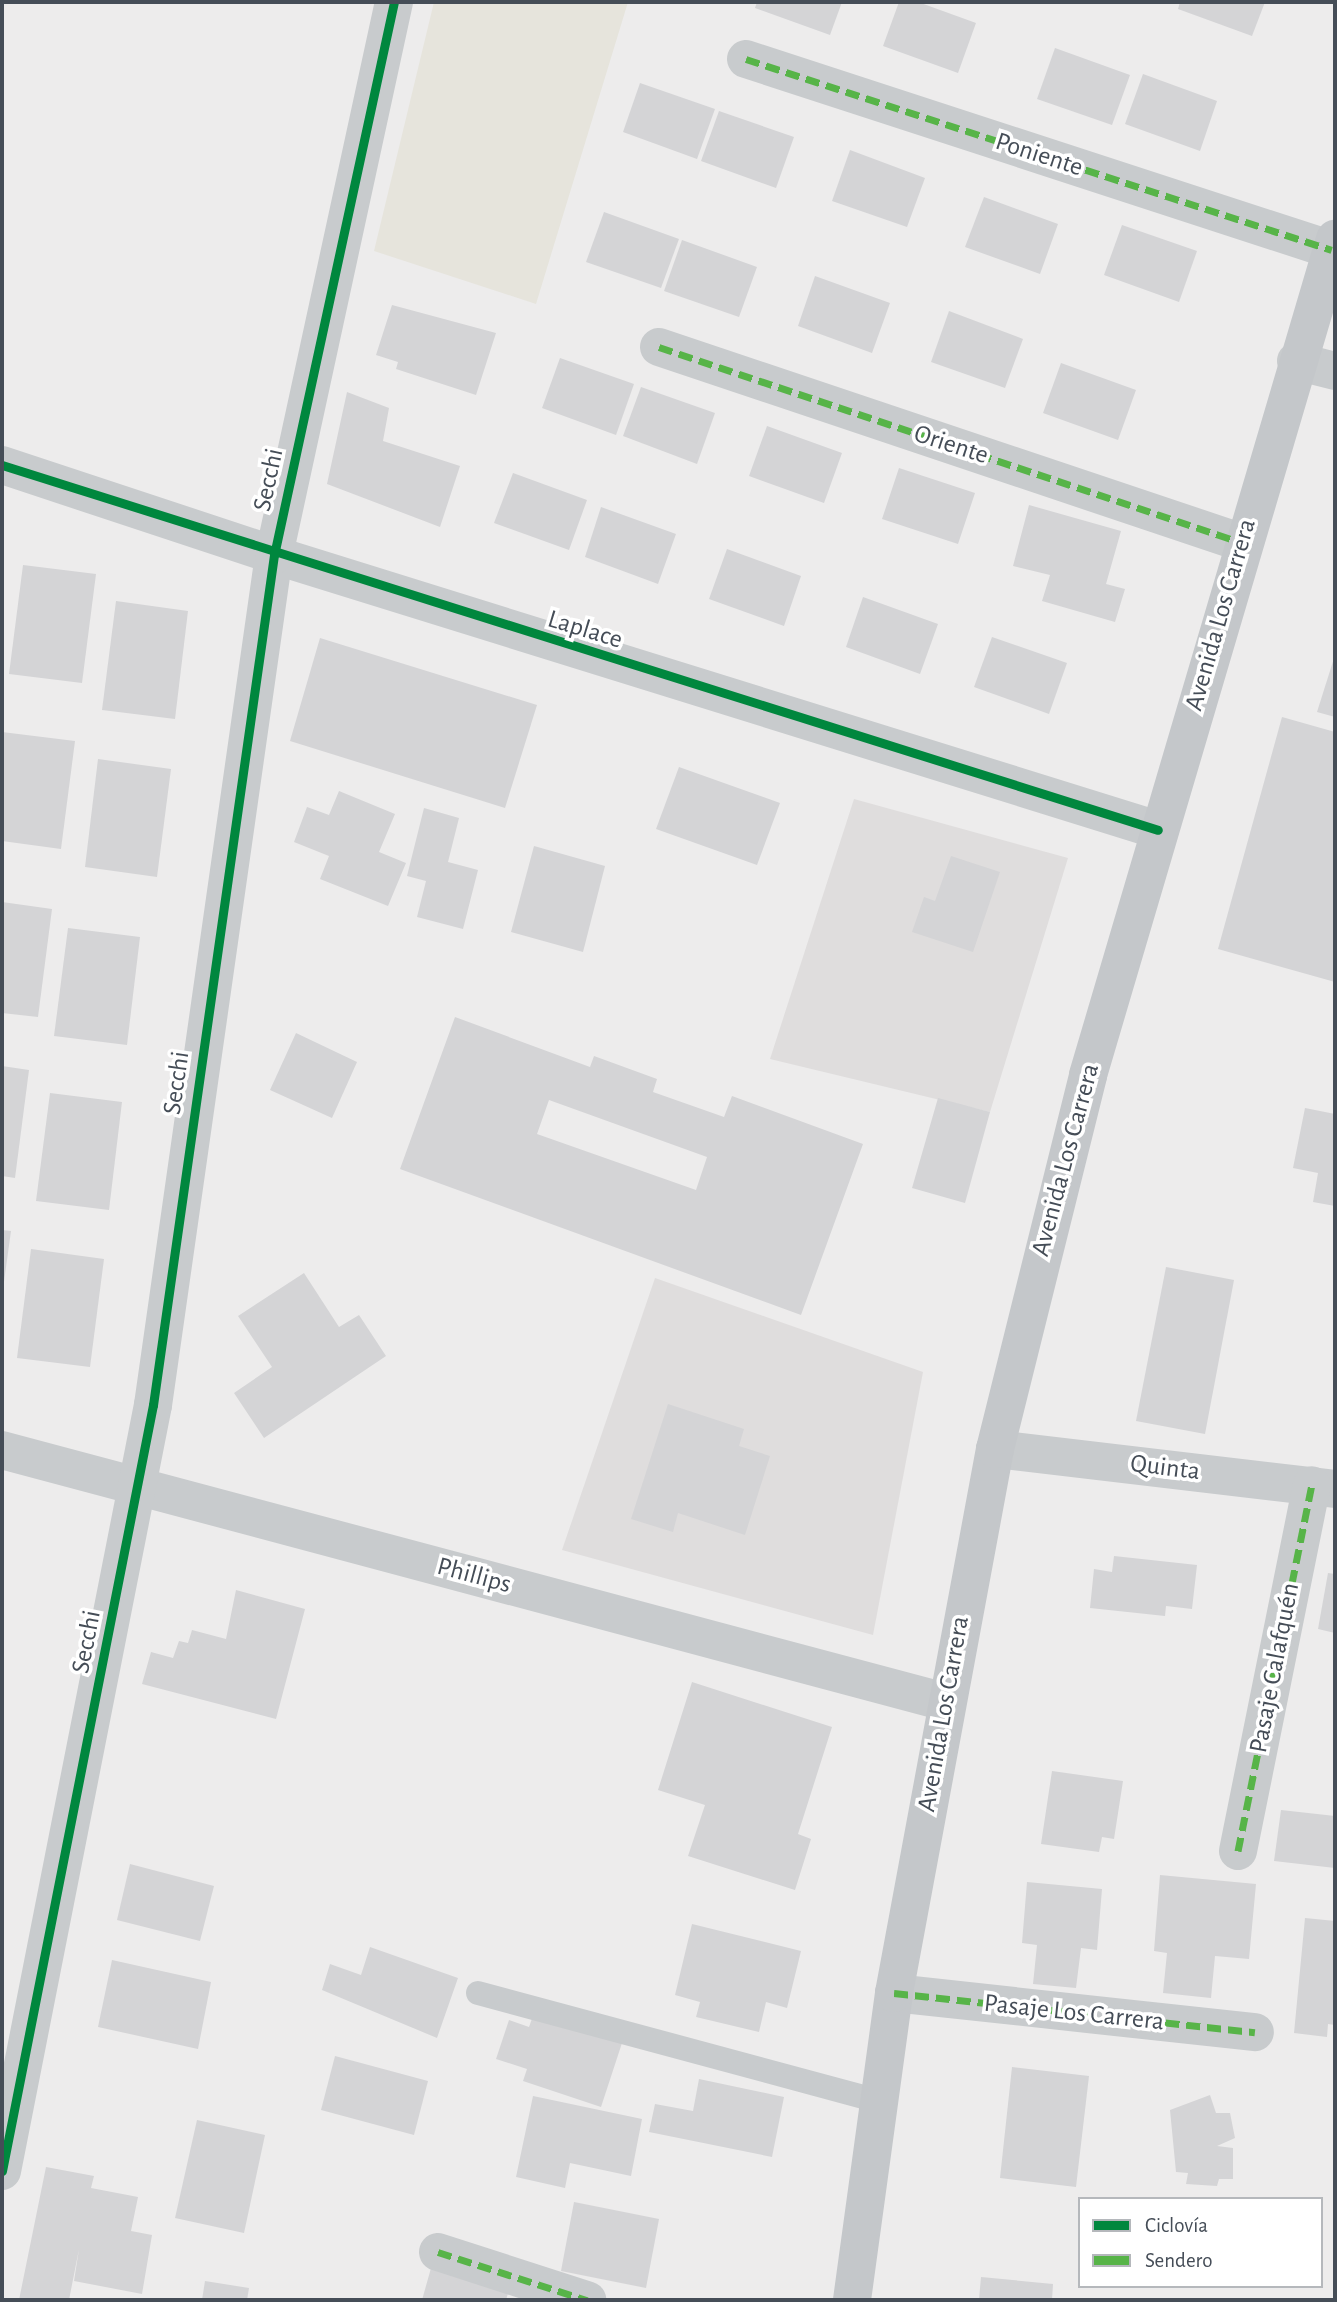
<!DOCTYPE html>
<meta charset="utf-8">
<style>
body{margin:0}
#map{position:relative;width:1337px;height:2302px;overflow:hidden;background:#edecec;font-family:"Alegreya Sans",sans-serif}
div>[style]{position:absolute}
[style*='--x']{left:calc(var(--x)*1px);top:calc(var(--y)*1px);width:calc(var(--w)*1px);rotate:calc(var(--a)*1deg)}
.commercial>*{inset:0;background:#e6e4dc}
.education>*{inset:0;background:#dfdddd}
.building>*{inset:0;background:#d4d4d6}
.service>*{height:24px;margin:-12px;padding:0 12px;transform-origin:12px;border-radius:12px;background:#c8cbcd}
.minor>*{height:38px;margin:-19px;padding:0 19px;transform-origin:19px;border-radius:19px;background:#c8cbcd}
.tertiary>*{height:38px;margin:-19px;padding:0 19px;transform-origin:19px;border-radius:19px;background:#c8cbcd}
.primary>*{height:38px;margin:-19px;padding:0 19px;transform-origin:19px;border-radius:19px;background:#c4c7ca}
.quiet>*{height:7px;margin-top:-3.5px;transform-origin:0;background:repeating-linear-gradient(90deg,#57b448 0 14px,transparent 0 21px)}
.cycleway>*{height:9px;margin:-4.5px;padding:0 4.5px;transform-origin:4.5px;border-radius:4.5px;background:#00873e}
span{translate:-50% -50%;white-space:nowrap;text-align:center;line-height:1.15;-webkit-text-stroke:7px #fff;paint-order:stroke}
.street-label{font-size:26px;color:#454d57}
.frame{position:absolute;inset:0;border:4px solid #454d57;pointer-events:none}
.legend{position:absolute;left:1078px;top:2197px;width:245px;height:91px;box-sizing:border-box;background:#fff;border:2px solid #b5b8bc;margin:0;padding:9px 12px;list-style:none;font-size:21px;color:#454d57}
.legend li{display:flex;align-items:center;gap:14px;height:35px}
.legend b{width:35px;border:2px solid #b5b8bc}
</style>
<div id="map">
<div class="commercial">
<i style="clip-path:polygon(434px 2px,628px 2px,536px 304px,374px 251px)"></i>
</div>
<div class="education">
<i style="clip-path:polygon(854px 799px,1068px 858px,990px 1112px,770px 1059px)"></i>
<i style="clip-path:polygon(655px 1278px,923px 1372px,873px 1635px,562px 1550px)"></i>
</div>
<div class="building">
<i style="clip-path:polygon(757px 2px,842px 2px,830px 35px,755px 8px)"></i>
<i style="clip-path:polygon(899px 2px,918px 2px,976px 23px,958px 73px,883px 46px)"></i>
<i style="clip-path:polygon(1180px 2px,1265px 2px,1252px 36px,1178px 9px)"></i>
<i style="clip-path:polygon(1055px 48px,1130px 75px,1112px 125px,1037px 99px)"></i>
<i style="clip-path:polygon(1143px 74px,1217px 101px,1200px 151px,1125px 124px)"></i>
<i style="clip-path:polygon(640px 83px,715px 109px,697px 159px,623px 132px)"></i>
<i style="clip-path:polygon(719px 111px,794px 137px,776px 188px,701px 161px)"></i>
<i style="clip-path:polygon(850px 150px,925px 178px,907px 227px,832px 201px)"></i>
<i style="clip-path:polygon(984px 197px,1058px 224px,1040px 274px,965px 247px)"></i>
<i style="clip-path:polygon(604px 212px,679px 239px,661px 288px,586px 262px)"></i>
<i style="clip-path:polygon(1122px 225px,1197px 251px,1179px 302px,1104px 275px)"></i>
<i style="clip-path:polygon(682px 240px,757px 267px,739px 317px,664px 291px)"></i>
<i style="clip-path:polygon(815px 276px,890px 303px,872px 353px,798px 326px)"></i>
<i style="clip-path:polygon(392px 305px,496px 333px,476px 395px,396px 369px,398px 362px,376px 355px)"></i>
<i style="clip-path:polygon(949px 311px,1023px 339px,1005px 388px,931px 362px)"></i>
<i style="clip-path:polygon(560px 358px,634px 384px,616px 435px,542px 408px)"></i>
<i style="clip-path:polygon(1061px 363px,1136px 390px,1118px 440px,1043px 413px)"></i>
<i style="clip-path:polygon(641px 387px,715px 413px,697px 464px,623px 436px)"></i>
<i style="clip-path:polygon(347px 392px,389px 408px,383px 441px,460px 466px,440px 527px,327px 484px)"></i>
<i style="clip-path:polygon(767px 426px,842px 453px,824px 503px,749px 476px)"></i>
<i style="clip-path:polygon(899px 468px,975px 493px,958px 544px,882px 519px)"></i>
<i style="clip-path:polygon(513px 473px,587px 500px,569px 550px,494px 523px)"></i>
<i style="clip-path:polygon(1029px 505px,1121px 531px,1106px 584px,1125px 589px,1115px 622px,1042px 601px,1050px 575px,1013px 566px)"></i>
<i style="clip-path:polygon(601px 507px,676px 534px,658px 584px,585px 557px)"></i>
<i style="clip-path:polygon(727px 549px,801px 576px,784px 626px,709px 599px)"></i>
<i style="clip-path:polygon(23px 565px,96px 574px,82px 683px,9px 674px)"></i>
<i style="clip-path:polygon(863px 597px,938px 624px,920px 674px,846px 647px)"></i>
<i style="clip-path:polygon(116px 601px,188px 611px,175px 719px,102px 710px)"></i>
<i style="clip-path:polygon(992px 637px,1067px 663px,1049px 714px,974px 687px)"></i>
<i style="clip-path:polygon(320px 638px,537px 705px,505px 808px,290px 741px)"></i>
<i style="clip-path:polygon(1335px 655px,1335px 717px,1317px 712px)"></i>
<i style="clip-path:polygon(1282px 717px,1335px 732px,1335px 982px,1218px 949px)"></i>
<i style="clip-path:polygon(2px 732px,75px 741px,61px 849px,2px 841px)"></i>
<i style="clip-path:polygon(98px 759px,171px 769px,157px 877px,85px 867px)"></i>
<i style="clip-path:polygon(679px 767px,780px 803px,757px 865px,656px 829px)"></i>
<i style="clip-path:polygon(339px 791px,395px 814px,379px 852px,406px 863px,388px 906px,320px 879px,329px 856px,294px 842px,307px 807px,329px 815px)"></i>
<i style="clip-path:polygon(424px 808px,459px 818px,448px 862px,478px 870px,463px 929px,417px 917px,426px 881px,407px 876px)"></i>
<i style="clip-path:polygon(534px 846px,605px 866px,583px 952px,511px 932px)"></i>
<i style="clip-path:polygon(951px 856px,1000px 872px,973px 952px,912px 932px,924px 897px,935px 901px)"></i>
<i style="clip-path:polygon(2px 902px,52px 909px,38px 1017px,2px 1013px)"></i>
<i style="clip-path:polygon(68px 928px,140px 937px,127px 1045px,54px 1036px)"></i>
<i style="clip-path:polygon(evenodd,455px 1017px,590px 1067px,594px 1056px,657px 1079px,653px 1092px,724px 1117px,732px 1096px,863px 1144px,801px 1315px,400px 1169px,455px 1017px,549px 1100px,707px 1157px,696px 1190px,537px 1134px,549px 1100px)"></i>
<i style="clip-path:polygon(296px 1033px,357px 1062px,332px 1118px,270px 1090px)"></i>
<i style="clip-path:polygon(2px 1066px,29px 1070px,15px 1178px,2px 1176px)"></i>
<i style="clip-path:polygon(50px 1093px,122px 1102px,109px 1210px,36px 1201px)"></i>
<i style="clip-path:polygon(938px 1098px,990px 1112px,965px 1203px,912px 1188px)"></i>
<i style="clip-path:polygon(1305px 1108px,1335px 1114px,1335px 1206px,1313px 1202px,1318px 1173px,1293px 1168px)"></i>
<i style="clip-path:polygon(2px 1230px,11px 1231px,3px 1289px,2px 1289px)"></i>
<i style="clip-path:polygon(31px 1249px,104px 1259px,90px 1367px,17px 1358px)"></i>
<i style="clip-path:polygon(1166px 1267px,1234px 1280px,1205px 1434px,1136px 1421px)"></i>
<i style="clip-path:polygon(304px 1273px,339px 1327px,359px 1315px,386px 1356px,264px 1438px,234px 1393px,272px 1367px,238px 1316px)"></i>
<i style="clip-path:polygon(668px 1404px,744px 1429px,739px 1446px,770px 1456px,745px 1535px,678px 1513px,673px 1532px,631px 1519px)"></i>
<i style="clip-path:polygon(1114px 1556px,1197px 1565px,1192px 1609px,1166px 1606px,1165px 1616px,1090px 1608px,1094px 1569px,1112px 1572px)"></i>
<i style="clip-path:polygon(1328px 1573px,1335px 1574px,1335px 1633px,1318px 1629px)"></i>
<i style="clip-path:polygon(236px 1590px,305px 1609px,276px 1719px,142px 1684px,151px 1652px,173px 1658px,179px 1641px,188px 1643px,192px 1630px,226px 1639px)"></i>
<i style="clip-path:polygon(692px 1682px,832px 1727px,798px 1834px,811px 1839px,795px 1890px,688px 1856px,705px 1805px,658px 1790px)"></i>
<i style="clip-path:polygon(1052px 1771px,1123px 1781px,1114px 1839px,1102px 1837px,1099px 1852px,1041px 1844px)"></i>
<i style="clip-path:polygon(1281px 1810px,1335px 1816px,1335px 1868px,1274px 1861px)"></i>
<i style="clip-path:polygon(130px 1864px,214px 1886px,200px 1941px,117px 1920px)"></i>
<i style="clip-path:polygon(1160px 1875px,1256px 1884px,1249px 1959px,1215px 1956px,1211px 1998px,1163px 1993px,1167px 1953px,1154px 1951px)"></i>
<i style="clip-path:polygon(1027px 1882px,1102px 1889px,1097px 1950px,1081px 1948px,1076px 1988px,1033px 1984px,1037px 1945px,1022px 1943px)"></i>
<i style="clip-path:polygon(1305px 1918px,1335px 1921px,1335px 2025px,1328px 2024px,1327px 2037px,1294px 2033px)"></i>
<i style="clip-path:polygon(692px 1924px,801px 1951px,787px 2008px,766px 2002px,759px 2032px,696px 2017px,700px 2002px,675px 1995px)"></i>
<i style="clip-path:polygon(370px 1947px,458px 1978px,437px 2038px,322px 1990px,330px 1964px,361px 1975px)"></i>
<i style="clip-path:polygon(112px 1960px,211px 1982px,198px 2049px,98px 2027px)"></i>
<i style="clip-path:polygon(534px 2013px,622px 2043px,601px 2107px,523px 2081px,527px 2069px,496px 2059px,509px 2020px,529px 2027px)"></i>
<i style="clip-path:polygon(335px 2056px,428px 2081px,414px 2135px,321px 2110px)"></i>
<i style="clip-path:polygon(1012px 2067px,1089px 2076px,1076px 2187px,1000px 2178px)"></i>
<i style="clip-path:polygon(699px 2079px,784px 2097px,772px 2157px,649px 2132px,655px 2104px,693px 2111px)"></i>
<i style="clip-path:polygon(1210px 2095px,1216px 2113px,1230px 2113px,1235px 2138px,1217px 2146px,1233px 2148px,1233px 2179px,1219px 2179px,1217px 2186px,1186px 2184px,1188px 2173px,1176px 2172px,1170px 2110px)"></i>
<i style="clip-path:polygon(533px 2096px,642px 2119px,631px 2176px,570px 2163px,565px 2188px,516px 2177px)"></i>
<i style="clip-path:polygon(197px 2120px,265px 2135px,244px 2233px,175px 2218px)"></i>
<i style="clip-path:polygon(46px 2167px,94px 2176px,91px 2188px,138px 2197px,131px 2231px,152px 2235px,142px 2294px,74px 2281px,79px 2249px,69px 2300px,19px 2300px)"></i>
<i style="clip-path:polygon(574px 2202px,659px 2219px,646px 2288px,561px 2271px)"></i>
<i style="clip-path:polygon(431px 2268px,509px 2290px,506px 2300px,422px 2300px)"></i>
<i style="clip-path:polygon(981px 2277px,1053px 2284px,1052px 2300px,979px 2300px)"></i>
<i style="clip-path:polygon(205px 2281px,249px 2288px,247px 2300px,202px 2300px)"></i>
</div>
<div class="service">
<i style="--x:478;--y:1993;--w:415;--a:15.1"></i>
</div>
<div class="minor">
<i style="--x:746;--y:59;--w:616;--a:18.05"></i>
<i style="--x:659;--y:347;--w:616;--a:18.55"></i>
<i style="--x:1296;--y:361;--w:40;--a:14.4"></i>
<i style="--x:274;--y:555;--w:926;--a:17.28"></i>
<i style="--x:995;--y:1449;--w:342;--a:6.7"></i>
<i style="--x:2;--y:1450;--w:976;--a:14.96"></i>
<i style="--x:1238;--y:1851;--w:373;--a:-78.6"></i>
<i style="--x:894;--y:1993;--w:363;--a:6.2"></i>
<i style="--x:438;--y:2252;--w:157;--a:17.9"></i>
</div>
<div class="tertiary">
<i style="--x:2;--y:465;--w:287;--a:18.3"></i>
<i style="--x:2;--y:2171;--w:781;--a:-78.85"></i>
<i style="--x:153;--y:1405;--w:859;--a:-81.9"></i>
<i style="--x:274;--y:555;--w:566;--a:-77.76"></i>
</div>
<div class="primary">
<i style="--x:852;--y:2300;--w:310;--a:-82.2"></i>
<i style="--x:894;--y:1993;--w:553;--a:-79.48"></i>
<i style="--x:995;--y:1449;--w:385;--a:-76"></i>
<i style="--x:1088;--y:1075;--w:872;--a:-73.54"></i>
</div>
<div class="quiet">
<i style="--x:746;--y:59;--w:616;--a:18.05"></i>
<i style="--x:659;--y:347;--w:616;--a:18.55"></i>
<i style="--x:1238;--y:1851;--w:373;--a:-78.6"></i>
<i style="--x:894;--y:1993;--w:363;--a:6.2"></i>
<i style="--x:438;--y:2252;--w:157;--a:17.9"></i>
</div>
<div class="cycleway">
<i style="--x:2;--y:465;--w:1212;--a:17.52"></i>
<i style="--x:2;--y:2171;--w:781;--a:-78.85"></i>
<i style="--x:153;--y:1405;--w:859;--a:-81.9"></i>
<i style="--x:274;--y:555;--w:566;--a:-77.76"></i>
</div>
<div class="street-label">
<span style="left:1039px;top:155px;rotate:18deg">Poniente</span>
<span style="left:951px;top:445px;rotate:18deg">Oriente</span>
<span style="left:269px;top:480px;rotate:-78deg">Secchi</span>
<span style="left:1221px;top:615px;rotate:-74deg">Avenida Los Carrera</span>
<span style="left:585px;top:630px;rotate:17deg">Laplace</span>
<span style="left:177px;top:1083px;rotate:-82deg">Secchi</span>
<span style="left:1066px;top:1160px;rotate:-75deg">Avenida Los Carrera</span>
<span style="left:1165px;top:1468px;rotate:7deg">Quinta</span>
<span style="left:474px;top:1576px;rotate:15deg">Phillips</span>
<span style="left:87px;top:1642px;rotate:-79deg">Secchi</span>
<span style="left:1275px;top:1668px;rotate:-79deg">Pasaje Calafquén</span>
<span style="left:944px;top:1714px;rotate:-80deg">Avenida Los Carrera</span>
<span style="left:1074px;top:2013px;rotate:6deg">Pasaje Los Carrera</span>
</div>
<div class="frame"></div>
<ul class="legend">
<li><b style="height:9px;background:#00873e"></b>Ciclovía</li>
<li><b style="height:9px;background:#57b448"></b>Sendero</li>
</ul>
</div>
